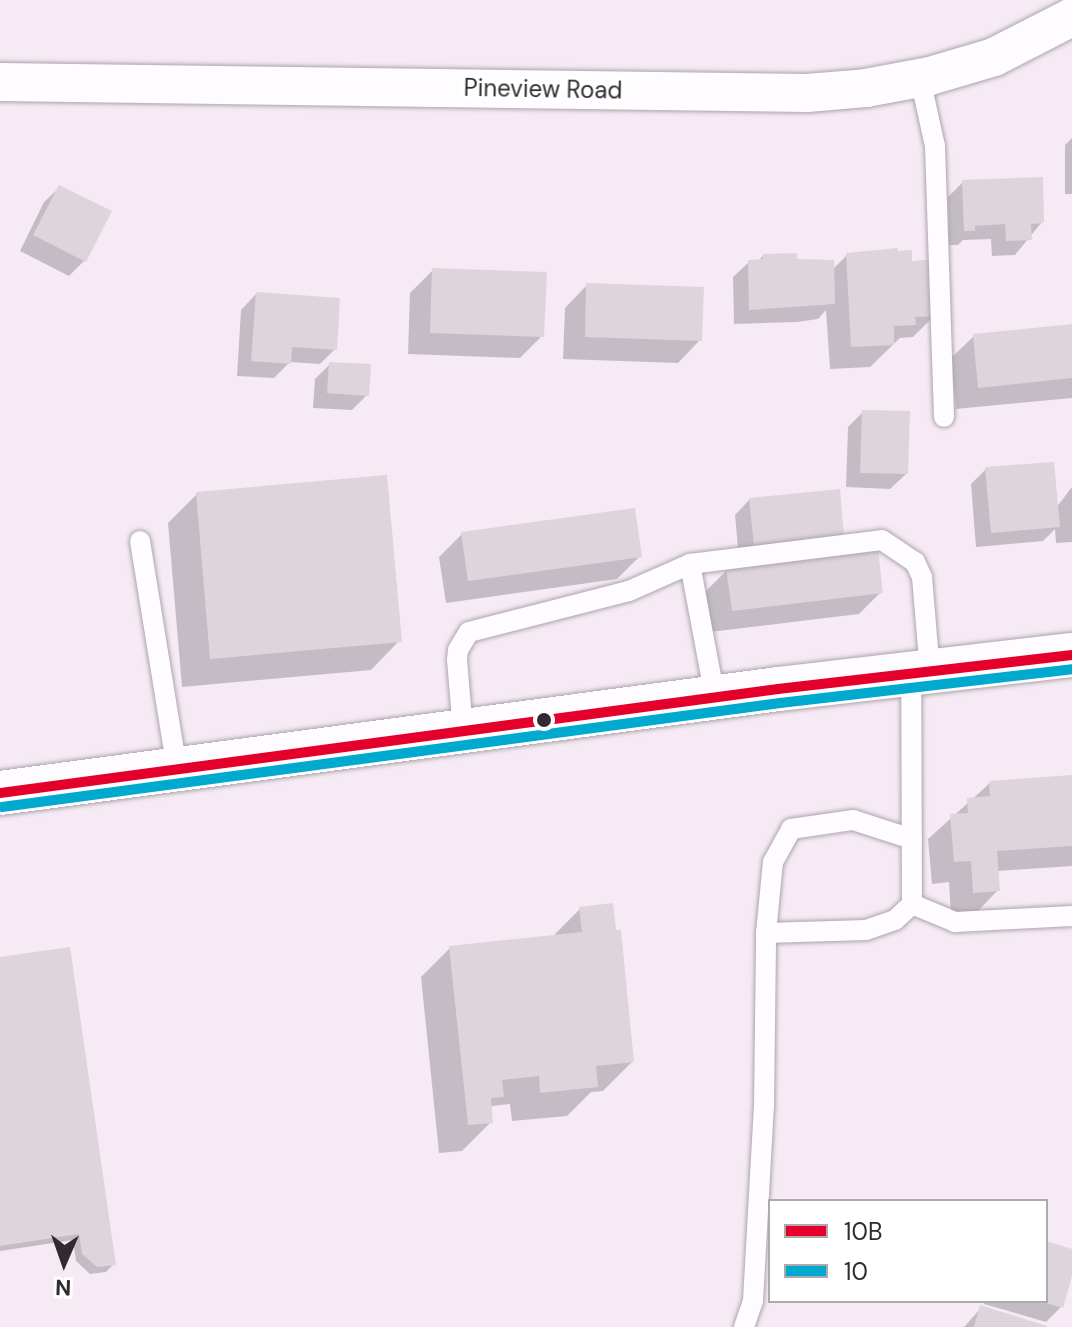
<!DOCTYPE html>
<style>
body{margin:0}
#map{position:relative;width:1072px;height:1327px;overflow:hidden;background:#f6ebf5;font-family:"DM Sans",sans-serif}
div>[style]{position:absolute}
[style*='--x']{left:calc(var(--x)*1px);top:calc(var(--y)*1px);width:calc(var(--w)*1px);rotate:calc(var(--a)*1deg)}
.shadow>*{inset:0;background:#0003}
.building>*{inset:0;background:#ded4dc}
.roads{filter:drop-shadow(0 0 2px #aca4ab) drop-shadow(0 0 2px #aca4ab)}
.lane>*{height:20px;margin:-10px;padding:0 10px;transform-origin:10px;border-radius:10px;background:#fefcfe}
.street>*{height:38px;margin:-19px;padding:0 19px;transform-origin:19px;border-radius:19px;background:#fefcfe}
.primary>*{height:44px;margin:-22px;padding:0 22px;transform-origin:22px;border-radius:22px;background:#fefcfe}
.bus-1>*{height:10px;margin:-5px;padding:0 5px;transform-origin:5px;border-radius:5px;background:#e4002b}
.bus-2>*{height:10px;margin:-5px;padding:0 5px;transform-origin:5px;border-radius:5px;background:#00a9ce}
.dots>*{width:22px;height:22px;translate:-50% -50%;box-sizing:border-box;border:4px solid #fff;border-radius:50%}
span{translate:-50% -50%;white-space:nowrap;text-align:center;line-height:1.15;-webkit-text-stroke:8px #fff;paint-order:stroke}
.street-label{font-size:24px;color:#312a30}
.legend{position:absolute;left:768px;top:1199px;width:280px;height:104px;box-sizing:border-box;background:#fff;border:2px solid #adaaac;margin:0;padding:10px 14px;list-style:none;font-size:24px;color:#312a30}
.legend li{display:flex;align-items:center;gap:16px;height:40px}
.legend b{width:40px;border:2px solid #adaaac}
.north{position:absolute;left:24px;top:1223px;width:80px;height:80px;-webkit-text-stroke:6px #fff;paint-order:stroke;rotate:182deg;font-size:22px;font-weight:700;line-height:32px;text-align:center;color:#312a30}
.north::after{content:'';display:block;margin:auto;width:28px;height:36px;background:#312a30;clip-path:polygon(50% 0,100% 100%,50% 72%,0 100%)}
</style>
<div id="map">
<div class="shadow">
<i style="clip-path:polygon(1072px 138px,1072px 194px,1065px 194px,1065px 145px)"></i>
<i style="clip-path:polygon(963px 182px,1042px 222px,1015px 255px,992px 256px,991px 239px,963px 240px,958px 245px,949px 245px,948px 197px)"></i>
<i style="clip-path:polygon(60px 187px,84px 261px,69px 276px,20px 251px,44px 202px)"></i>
<i style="clip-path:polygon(764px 255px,832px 270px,847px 255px,910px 263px,935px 315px,913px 337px,900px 338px,870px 367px,830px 369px,826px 310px,818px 319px,797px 322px,734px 324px,733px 277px,749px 262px,758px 261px)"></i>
<i style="clip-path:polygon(433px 270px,542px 336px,520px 358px,408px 354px,410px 293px)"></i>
<i style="clip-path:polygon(587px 285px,700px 340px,678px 363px,563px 359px,565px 308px)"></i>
<i style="clip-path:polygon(256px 294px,335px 349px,320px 364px,290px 362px,274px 378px,237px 376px,241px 310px)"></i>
<i style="clip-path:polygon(1072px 326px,1072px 398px,956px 409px,951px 358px,974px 336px)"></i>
<i style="clip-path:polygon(330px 364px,367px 395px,352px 410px,313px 408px,315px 379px)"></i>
<i style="clip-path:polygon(863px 412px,906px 474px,890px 489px,846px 487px,848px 427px)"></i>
<i style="clip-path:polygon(986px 469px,1056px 508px,1072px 487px,1072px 542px,1056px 543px,1055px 529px,1043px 541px,976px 547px,971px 484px)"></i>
<i style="clip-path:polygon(197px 494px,399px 641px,371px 670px,182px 687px,168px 523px)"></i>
<i style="clip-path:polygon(750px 499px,842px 535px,739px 559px,735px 515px)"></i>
<i style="clip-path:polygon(462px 534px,640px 556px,617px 579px,446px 603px,439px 557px)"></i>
<i style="clip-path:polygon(727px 570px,881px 592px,859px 614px,710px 632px,705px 592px)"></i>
<i style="clip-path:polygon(1072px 777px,1072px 866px,997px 871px,998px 890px,976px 913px,951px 915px,949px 882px,932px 884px,928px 839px,990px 783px)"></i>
<i style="clip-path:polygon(580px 909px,632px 1062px,603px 1091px,591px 1092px,567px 1116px,512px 1121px,510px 1104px,492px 1106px,491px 1122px,462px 1151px,439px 1153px,421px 977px,450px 948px,552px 937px)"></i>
<i style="clip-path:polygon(0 959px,114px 1264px,106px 1272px,90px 1274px,76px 1261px,73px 1240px,0 1251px)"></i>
<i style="clip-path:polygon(1046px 1243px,1072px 1251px,1072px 1268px,1061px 1307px,1046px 1322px,984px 1304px,985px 1301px,1046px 1301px)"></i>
<i style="clip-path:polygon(981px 1308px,1042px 1327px,964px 1327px)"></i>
</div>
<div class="building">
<i style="clip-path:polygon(1043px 177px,1044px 223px,1031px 224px,1032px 240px,1006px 241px,1005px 224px,975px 226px,975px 231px,964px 231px,962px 180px)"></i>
<i style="clip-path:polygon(59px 185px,112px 211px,86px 262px,33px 235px)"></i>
<i style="clip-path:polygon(898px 248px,898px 251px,912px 250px,912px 261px,934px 259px,937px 316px,915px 317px,916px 325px,894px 326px,894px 345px,851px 347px,846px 253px)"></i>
<i style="clip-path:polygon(797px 253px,797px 259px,834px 260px,835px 304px,749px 310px,748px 260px,763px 259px,763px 254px)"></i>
<i style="clip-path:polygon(432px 268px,547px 272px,544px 337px,430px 333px)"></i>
<i style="clip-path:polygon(586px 283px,704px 287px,702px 341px,585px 337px)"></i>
<i style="clip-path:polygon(256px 292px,340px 298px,337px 350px,292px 347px,291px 364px,251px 361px)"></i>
<i style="clip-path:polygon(1072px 324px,1072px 378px,978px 388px,973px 334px)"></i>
<i style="clip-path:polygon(329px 362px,371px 364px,369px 396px,327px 393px)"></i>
<i style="clip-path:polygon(862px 410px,910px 411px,908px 474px,860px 473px)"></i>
<i style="clip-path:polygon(1054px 462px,1060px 527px,991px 533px,985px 467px)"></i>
<i style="clip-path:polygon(387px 475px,402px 642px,210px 659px,196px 492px)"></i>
<i style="clip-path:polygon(840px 489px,844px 536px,754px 545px,749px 498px)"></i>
<i style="clip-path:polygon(635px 508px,642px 557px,468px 581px,461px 532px)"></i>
<i style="clip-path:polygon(878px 549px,883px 593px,732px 611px,726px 568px)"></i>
<i style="clip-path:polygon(1072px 775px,1072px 846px,997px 851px,1000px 891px,973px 893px,971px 861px,954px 862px,950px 814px,968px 813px,967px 798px,990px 796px,989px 781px)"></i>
<i style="clip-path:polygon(613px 903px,616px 930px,621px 930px,634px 1062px,596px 1066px,598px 1087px,540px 1093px,539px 1076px,502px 1080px,504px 1097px,491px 1098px,493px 1123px,468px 1125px,449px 946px,582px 932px,579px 907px)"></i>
<i style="clip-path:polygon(70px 947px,116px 1265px,97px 1267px,82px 1254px,79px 1234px,0 1246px,0 957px)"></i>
<i style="clip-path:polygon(1046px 1241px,1072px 1249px,1072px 1276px,1063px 1308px,1046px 1303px)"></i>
<i style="clip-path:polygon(980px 1305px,1047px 1326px,1047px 1327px,974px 1327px)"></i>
</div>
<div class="roads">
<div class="lane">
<i style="--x:920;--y:78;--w:70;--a:77.6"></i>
<i style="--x:935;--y:146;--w:271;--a:88.1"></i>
<i style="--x:140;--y:541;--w:231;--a:80.8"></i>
<i style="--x:690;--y:564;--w:135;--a:79.4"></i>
<i style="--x:463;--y:731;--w:71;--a:-94.8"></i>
<i style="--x:457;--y:660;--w:10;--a:-84"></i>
<i style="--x:458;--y:650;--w:21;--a:-59"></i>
<i style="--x:469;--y:632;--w:165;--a:-14.4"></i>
<i style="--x:629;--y:591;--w:67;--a:-23.9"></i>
<i style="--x:690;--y:564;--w:193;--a:-7.1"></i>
<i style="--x:882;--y:540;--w:40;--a:34"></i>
<i style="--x:915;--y:562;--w:17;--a:65"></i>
<i style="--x:922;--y:577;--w:95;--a:85.2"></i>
<i style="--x:912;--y:904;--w:47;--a:22.7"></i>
<i style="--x:955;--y:922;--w:117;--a:-2.9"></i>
<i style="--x:766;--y:933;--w:100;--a:-1.7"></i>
<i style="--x:866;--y:930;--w:31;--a:-19"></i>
<i style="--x:895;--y:920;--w:23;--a:-43"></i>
<i style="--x:912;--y:904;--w:230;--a:-90.2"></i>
<i style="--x:744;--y:1327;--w:28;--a:-71"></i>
<i style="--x:753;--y:1301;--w:194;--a:-86.8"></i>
<i style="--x:764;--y:1107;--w:174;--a:-89.3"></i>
<i style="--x:766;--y:933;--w:71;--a:-84.4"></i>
<i style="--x:773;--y:862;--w:38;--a:-61"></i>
<i style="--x:791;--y:829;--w:63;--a:-8.3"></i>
<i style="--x:853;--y:820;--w:62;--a:17.9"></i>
</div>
<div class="street">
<i style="--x:0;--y:82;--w:807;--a:0.78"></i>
<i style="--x:807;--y:93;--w:59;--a:-4.8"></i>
<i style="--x:866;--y:88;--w:65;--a:-10.6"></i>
<i style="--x:930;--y:76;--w:67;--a:-16.5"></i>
<i style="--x:994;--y:57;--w:88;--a:-27.1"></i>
</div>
<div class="primary">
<i style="--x:0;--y:793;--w:785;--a:-7.61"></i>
<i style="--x:778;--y:689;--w:296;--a:-6.6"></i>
</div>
</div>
<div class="bus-1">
<i style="--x:0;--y:793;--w:785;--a:-7.61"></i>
<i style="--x:778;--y:689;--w:296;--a:-6.6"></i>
</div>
<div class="bus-2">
<i style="--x:2;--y:807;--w:785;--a:-7.61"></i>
<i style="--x:780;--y:703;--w:294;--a:-6.6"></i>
</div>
<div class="dots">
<i style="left:544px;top:720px;background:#312a30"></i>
</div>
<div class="street-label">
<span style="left:543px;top:89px;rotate:1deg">Pineview Road</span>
</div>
<ul class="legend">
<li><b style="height:10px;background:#e4002b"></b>10B</li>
<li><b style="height:10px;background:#00a9ce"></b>10</li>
</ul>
<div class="north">N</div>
</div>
